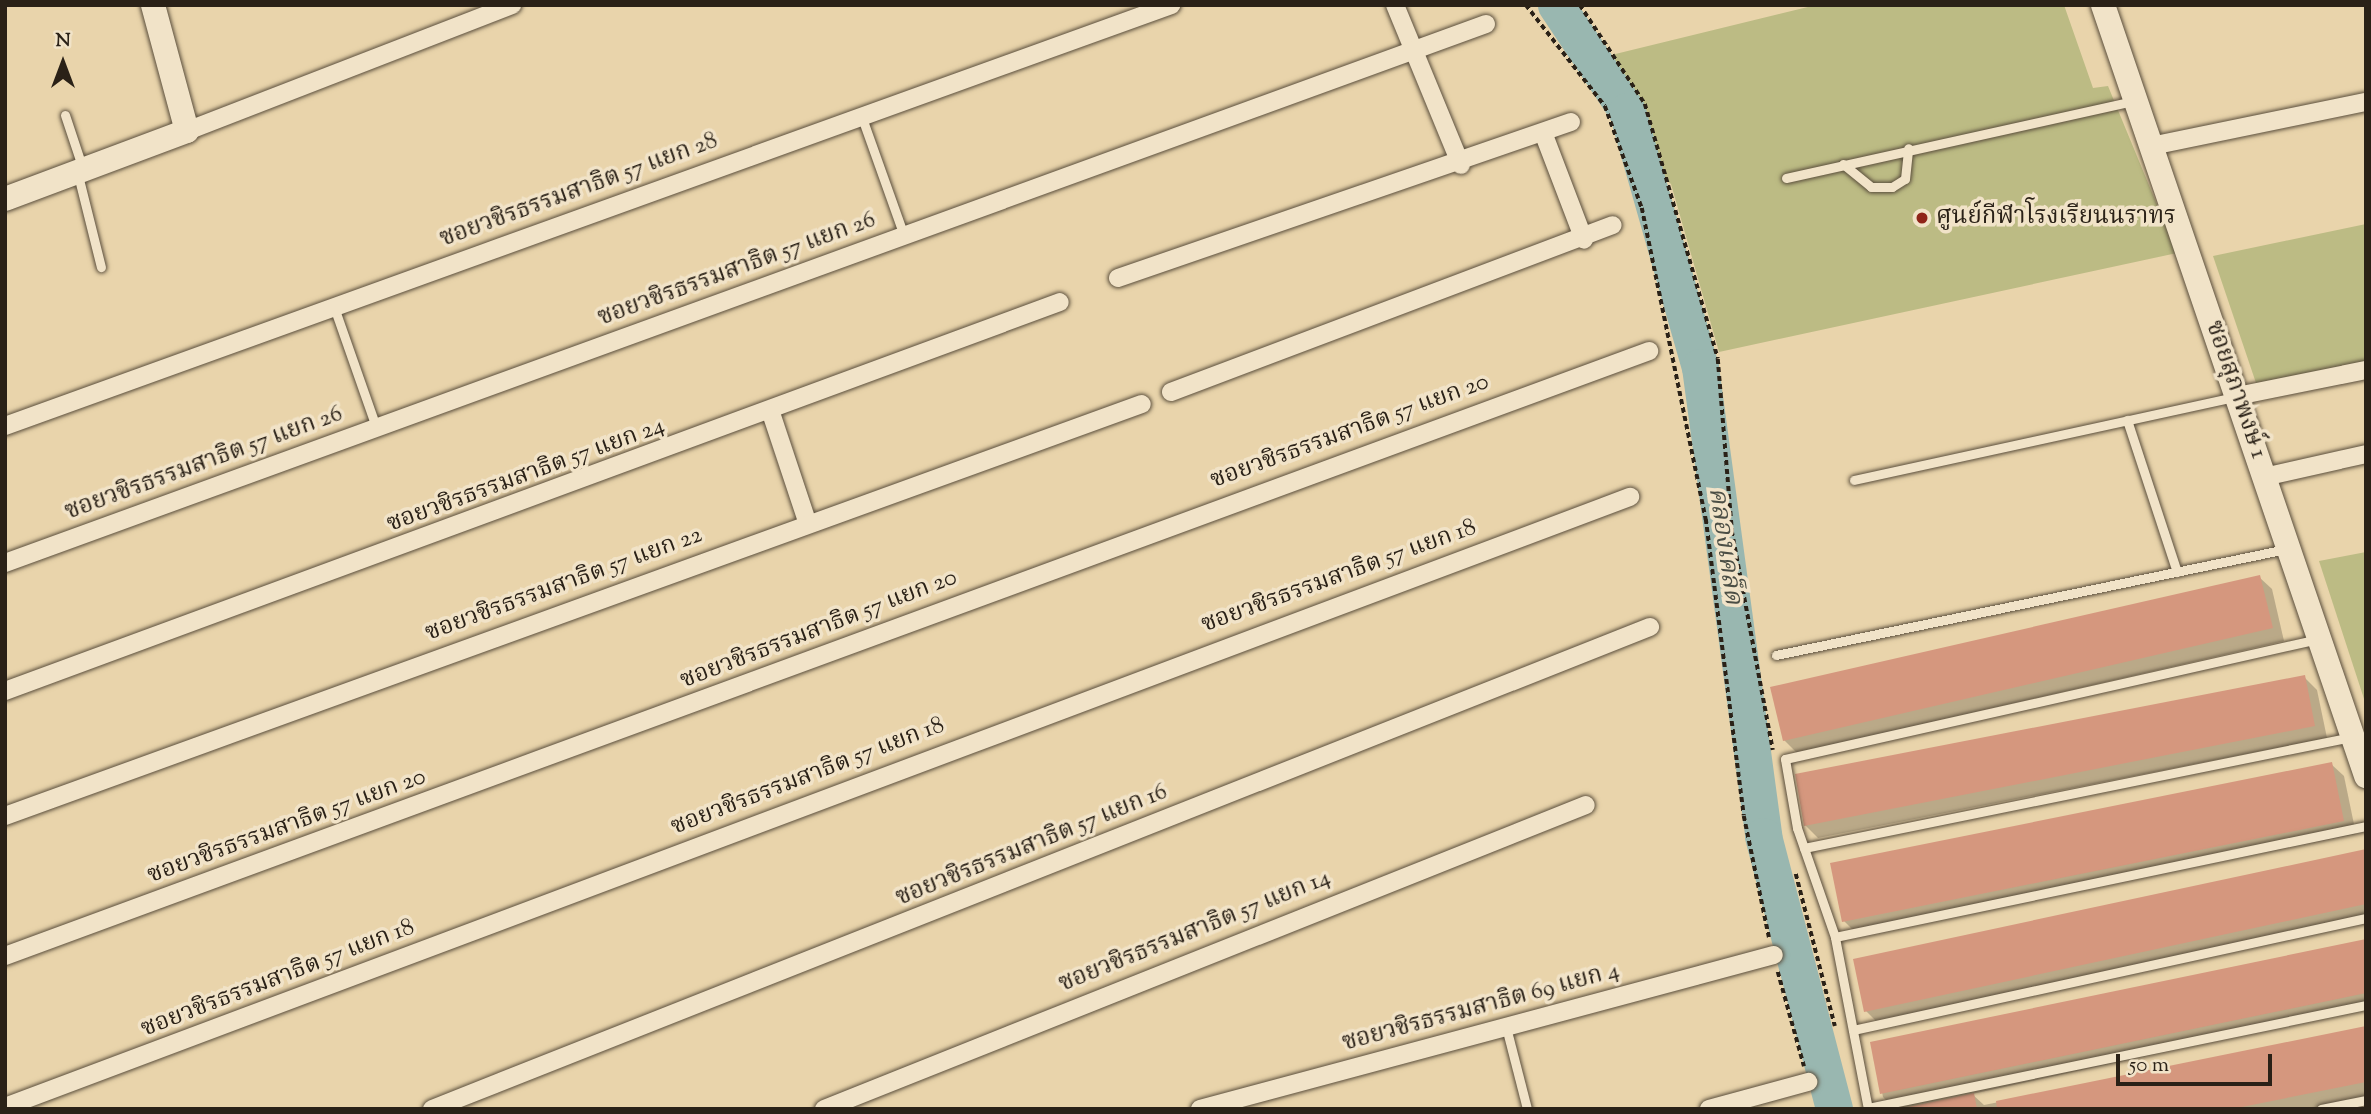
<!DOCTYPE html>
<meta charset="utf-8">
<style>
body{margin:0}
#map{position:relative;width:2371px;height:1114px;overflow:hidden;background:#e9d4ab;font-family:"Sorts Mill Goudy","Noto Serif Thai",serif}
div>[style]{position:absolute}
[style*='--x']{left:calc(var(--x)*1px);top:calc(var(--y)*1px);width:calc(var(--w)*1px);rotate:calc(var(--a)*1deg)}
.green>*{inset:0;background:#bcbb84}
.shadow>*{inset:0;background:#0003}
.river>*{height:37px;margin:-18.5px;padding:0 18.5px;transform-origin:18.5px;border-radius:18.5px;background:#99b7b0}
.building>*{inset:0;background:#d5977e}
.path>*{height:3.5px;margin-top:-1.75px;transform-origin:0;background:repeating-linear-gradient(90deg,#2a2117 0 5px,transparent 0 8.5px)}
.roads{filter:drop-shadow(0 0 2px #5a4e3c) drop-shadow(0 0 2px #5a4e3c)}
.lane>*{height:9px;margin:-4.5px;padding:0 4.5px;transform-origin:4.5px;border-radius:4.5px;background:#f1e3c8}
.street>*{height:18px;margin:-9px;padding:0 9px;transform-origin:9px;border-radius:9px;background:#f1e3c8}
.secondary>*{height:24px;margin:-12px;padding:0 12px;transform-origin:12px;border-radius:12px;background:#f1e3c8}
.dots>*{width:19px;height:19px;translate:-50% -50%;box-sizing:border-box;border:4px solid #f1e3c8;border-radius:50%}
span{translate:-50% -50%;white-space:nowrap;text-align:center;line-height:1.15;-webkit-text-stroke:7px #f1e3c8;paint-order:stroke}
.street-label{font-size:24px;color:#2a2117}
.poi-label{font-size:24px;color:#2a2117}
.left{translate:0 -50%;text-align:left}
.water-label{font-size:26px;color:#4b4e45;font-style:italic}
.frame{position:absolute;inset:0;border:7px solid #2a2117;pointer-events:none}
.north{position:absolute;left:28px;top:28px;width:70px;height:70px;-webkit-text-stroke:5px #f1e3c8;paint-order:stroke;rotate:0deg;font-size:19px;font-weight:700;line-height:28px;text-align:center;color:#2a2117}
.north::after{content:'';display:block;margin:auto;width:24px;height:32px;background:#2a2117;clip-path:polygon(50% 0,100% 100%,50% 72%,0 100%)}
.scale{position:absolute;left:2116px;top:1054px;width:156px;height:32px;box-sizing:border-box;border:4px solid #2a2117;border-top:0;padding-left:9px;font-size:21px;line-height:24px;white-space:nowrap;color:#2a2117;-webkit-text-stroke:5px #f1e3c8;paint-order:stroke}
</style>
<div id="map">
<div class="green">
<i style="clip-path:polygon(1816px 5px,2064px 5px,2093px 88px,2108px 86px,2177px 253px,1719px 352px,1671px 184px,1649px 166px,1632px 106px,1599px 58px)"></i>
<i style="clip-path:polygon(2366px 224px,2366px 361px,2256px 383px,2213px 256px)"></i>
<i style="clip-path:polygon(2366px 552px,2366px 705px,2319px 561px)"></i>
</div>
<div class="shadow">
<i style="clip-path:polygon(2259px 577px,2272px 589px,2284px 641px,1797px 753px,1784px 740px)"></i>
<i style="clip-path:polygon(2304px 677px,2317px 690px,2327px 738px,1818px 838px,1805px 825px)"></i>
<i style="clip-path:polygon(2331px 764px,2344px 776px,2356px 834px,1857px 934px,1844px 921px)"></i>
<i style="clip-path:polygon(2365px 851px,2366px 919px,1879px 1024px,1866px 1011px)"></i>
<i style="clip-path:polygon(2366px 941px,2366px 1008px,1972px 1094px,1984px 1105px,2366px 1028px,2366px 1097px,2306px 1109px,1895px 1109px,1883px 1097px,1872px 1043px)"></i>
</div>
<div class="river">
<i style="--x:1556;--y:5;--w:128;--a:56.2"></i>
<i style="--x:1627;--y:111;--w:266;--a:74.1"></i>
<i style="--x:1700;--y:367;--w:473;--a:82.3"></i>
<i style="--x:1763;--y:836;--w:282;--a:75.4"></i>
</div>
<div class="building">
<i style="clip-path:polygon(2260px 575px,2273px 628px,1783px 741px,1770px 687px)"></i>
<i style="clip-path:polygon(2305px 675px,2315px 726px,1804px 826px,1795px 774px)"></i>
<i style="clip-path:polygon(2332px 762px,2344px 821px,1842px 922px,1830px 863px)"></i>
<i style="clip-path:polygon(2366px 849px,2366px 904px,1864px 1012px,1853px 959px)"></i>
<i style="clip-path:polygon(2366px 939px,2366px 993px,1880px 1094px,1870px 1042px)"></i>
<i style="clip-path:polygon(2366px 1026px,2366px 1082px,2232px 1109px,1997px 1109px,1996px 1101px)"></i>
<i style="clip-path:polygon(1974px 1093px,1977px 1109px,1899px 1109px)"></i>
</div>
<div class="path">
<i style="--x:1526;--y:5;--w:128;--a:52"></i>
<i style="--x:1605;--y:106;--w:109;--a:70.1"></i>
<i style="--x:1642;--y:208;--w:318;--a:78.4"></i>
<i style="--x:1706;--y:519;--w:299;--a:82.7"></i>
<i style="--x:1744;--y:816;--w:124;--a:78.3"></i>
<i style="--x:1580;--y:5;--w:118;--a:56.7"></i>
<i style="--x:1645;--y:104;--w:265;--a:74"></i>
<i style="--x:1718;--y:359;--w:173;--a:85.3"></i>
<i style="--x:1732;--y:531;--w:223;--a:79.4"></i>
<i style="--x:1796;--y:874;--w:157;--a:75.6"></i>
<i style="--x:1778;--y:972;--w:98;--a:74.5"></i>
</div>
<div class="roads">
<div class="lane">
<i style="--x:65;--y:115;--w:57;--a:71.6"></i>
<i style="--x:861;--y:115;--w:128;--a:70.4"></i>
<i style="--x:1843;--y:164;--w:36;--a:39"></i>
<i style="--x:1871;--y:187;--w:21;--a:0"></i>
<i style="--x:1892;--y:187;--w:15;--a:-32"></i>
<i style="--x:1905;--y:179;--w:31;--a:-84"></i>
<i style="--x:78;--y:175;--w:95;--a:76"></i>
<i style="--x:1786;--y:178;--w:355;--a:-12.5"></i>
<i style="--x:334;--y:307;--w:127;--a:70.7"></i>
<i style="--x:2127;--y:420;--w:160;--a:71.8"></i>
<i style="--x:1854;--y:480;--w:390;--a:-12.3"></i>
<i style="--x:1776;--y:655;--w:521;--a:-11.74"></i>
<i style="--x:1804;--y:848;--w:558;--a:-11.47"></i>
<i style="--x:1835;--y:937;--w:542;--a:-11.81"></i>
<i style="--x:1506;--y:1027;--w:85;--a:75.6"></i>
<i style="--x:1853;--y:1030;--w:525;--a:-12.32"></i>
<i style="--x:1868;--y:1108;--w:509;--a:-11.69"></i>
<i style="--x:1868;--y:1109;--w:175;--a:-100.9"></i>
<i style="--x:1835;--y:937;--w:115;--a:-109.2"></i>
<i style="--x:1797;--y:828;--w:70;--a:-99.9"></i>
<i style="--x:1785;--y:759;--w:546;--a:-12.69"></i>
<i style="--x:2321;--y:1109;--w:46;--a:-11.3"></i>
</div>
<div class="street">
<i style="--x:1395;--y:5;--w:173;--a:67.6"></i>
<i style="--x:187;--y:131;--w:349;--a:-21.2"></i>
<i style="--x:1544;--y:135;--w:112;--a:69.1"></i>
<i style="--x:2151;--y:146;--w:219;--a:-11.6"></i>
<i style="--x:1118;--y:278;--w:479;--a:-19"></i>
<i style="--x:1171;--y:392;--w:472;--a:-20.7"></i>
<i style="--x:2237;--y:396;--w:132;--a:-11.4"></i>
<i style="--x:771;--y:413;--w:114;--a:71.6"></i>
<i style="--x:5;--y:426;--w:1240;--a:-19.85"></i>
<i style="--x:2264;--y:477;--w:105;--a:-12.7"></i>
<i style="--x:5;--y:563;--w:1576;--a:-20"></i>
<i style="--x:5;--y:691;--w:1124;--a:-20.24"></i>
<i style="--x:5;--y:816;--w:1209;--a:-19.92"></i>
<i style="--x:5;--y:956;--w:1752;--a:-20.2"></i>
<i style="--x:5;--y:1107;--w:1736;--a:-20.58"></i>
<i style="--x:432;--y:1109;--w:1310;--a:-21.59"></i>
<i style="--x:824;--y:1109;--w:820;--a:-21.75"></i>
<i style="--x:1200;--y:1109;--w:594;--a:-15.02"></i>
<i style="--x:1709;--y:1109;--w:103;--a:-15.3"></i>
</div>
<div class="secondary">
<i style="--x:2103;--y:5;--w:815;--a:71.16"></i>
<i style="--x:5;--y:199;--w:194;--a:-20.5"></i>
<i style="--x:187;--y:131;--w:131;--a:-105.1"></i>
</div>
</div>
<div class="dots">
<i style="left:1922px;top:218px;background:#8f2418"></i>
</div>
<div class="street-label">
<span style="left:579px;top:191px;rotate:-20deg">ซอยวชิรธรรมสาธิต 57 แยก 28</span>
<span style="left:737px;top:270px;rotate:-20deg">ซอยวชิรธรรมสาธิต 57 แยก 26</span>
<span style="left:2235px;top:390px;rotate:71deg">ซอยสุภาพงษ์ 1</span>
<span style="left:1350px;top:432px;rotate:-20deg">ซอยวชิรธรรมสาธิต 57 แยก 20</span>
<span style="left:204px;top:464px;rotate:-20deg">ซอยวชิรธรรมสาธิต 57 แยก 26</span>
<span style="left:526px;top:476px;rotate:-20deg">ซอยวชิรธรรมสาธิต 57 แยก 24</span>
<span style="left:1339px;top:577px;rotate:-20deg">ซอยวชิรธรรมสาธิต 57 แยก 18</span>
<span style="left:564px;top:585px;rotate:-20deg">ซอยวชิรธรรมสาธิต 57 แยก 22</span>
<span style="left:819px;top:630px;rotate:-21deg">ซอยวชิรธรรมสาธิต 57 แยก 20</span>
<span style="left:808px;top:777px;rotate:-21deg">ซอยวชิรธรรมสาธิต 57 แยก 18</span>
<span style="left:287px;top:827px;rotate:-20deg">ซอยวชิรธรรมสาธิต 57 แยก 20</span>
<span style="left:1032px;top:846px;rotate:-22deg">ซอยวชิรธรรมสาธิต 57 แยก 16</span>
<span style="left:1195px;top:932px;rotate:-22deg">ซอยวชิรธรรมสาธิต 57 แยก 14</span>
<span style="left:278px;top:979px;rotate:-21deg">ซอยวชิรธรรมสาธิต 57 แยก 18</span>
<span style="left:1481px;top:1008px;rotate:-15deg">ซอยวชิรธรรมสาธิต 69 แยก 4</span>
</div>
<div class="poi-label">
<span class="left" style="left:1936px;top:218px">ศูนย์กีฬาโรงเรียนนราทร</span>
</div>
<div class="water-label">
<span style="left:1724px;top:546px;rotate:82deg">คลองเคล็ด</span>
</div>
<div class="frame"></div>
<div class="north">N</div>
<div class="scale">50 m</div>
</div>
